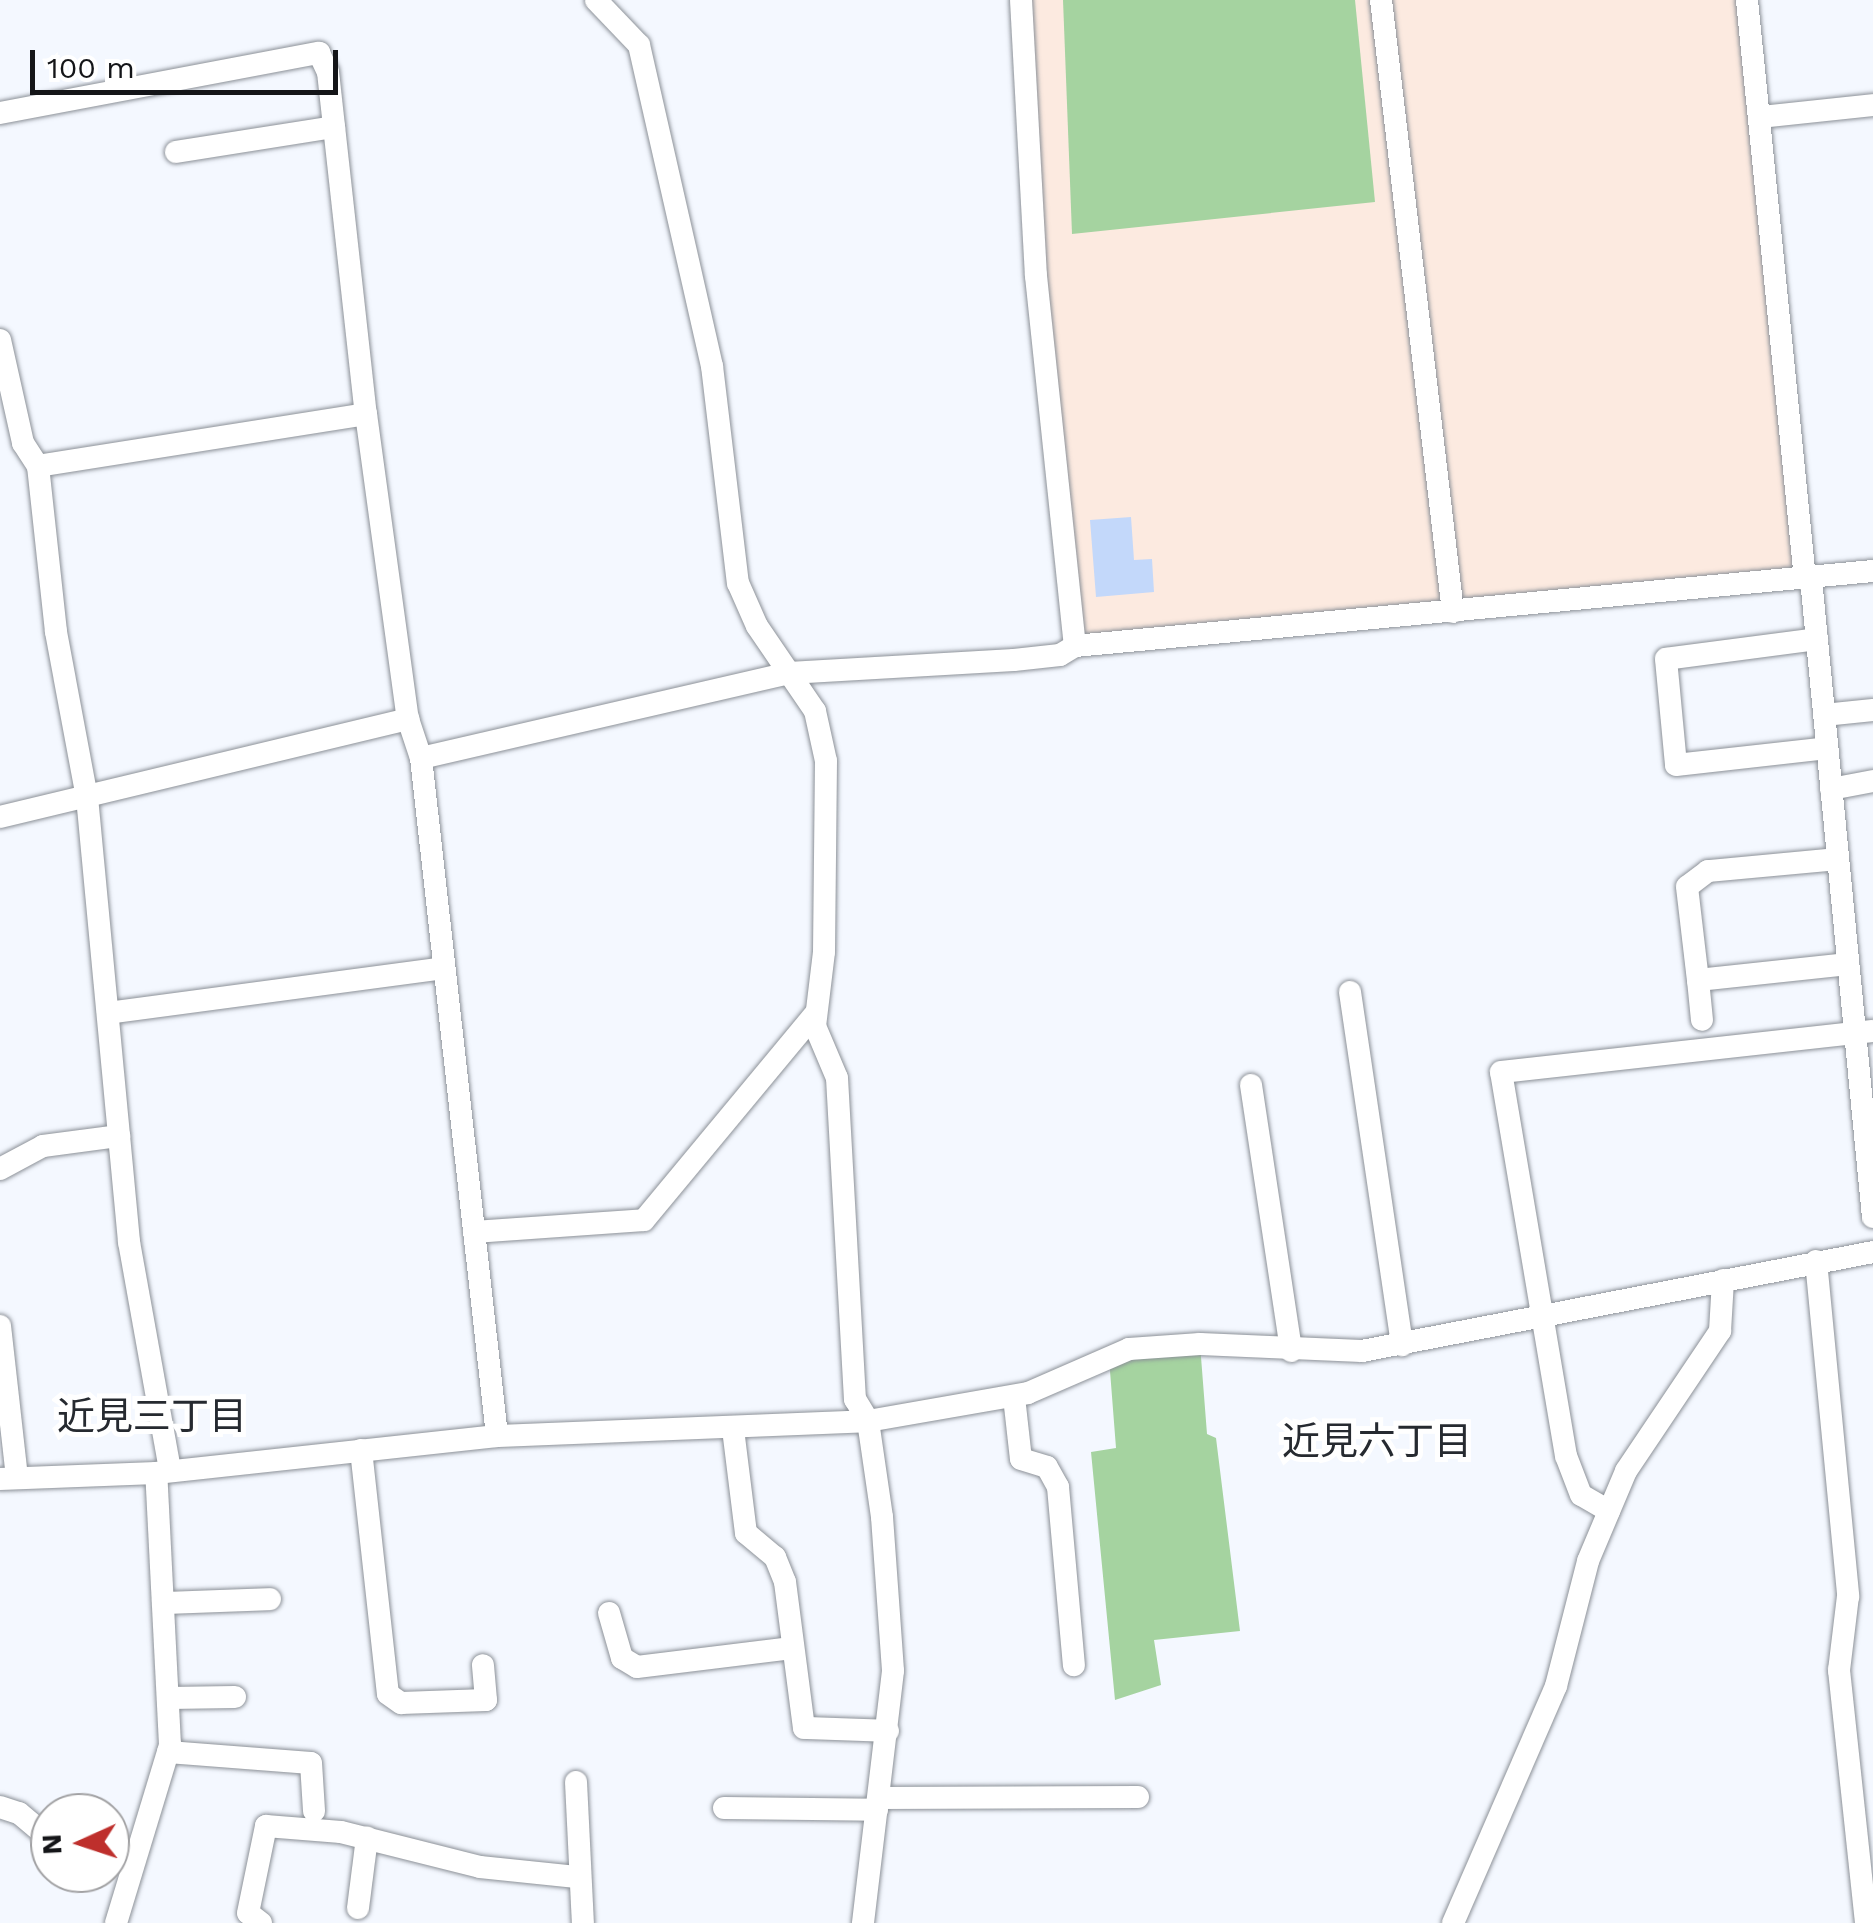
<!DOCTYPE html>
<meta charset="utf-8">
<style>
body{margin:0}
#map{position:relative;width:1873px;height:1923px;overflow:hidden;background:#f4f8ff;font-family:"Work Sans","Noto Sans JP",sans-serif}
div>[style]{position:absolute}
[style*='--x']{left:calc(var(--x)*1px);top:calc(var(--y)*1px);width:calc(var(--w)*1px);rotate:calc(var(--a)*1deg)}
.education>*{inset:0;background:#fceae0}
.green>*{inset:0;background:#a5d3a0}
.water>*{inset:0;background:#c3d8fa}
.roads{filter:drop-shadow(0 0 2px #8c9198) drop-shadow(0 0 2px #8c9198)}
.minor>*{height:22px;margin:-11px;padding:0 11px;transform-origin:11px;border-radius:11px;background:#fff}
span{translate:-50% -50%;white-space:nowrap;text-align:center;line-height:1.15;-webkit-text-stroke:10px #fff;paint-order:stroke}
.neighbourhood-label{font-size:38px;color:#262a30}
.north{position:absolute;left:30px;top:1793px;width:100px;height:100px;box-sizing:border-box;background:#fff;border:2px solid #a1a1a3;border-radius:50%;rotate:267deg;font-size:28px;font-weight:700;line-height:40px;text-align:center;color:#141518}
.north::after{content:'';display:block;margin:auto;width:35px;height:45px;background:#be2f2c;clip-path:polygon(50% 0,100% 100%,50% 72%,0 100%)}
.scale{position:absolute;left:30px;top:50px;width:308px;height:45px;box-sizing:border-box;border:5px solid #141518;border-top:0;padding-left:12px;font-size:30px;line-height:35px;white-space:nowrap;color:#141518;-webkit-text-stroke:8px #fff;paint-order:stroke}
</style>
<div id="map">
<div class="education">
<i style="clip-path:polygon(1021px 0,1744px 0,1805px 579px,1075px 646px)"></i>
</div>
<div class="green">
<i style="clip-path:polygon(1063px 0,1355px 0,1375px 202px,1072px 234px)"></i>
<i style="clip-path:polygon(1200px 1344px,1207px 1434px,1216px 1438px,1240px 1631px,1154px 1640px,1161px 1685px,1115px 1700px,1091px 1452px,1116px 1448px,1109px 1358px)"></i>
</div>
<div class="water">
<i style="clip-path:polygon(1131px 517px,1134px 560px,1152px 559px,1154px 592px,1096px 597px,1090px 520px)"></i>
</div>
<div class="roads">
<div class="minor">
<i style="--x:596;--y:0;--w:62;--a:46.3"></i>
<i style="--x:639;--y:45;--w:329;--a:77.2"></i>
<i style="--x:712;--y:366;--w:219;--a:83.2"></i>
<i style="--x:738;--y:583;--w:47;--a:66.2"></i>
<i style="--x:757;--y:626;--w:103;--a:55.7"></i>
<i style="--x:815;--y:711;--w:51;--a:77.6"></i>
<i style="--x:826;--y:761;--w:191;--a:90.6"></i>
<i style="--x:824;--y:952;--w:75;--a:96.9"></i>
<i style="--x:815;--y:1026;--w:56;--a:67.1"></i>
<i style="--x:837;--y:1078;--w:322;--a:86.8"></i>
<i style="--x:855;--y:1399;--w:26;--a:59"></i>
<i style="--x:868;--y:1421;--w:97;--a:81.7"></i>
<i style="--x:882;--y:1517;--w:154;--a:85.9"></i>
<i style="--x:893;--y:1671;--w:254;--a:96.8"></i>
<i style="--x:1021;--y:0;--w:276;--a:86.9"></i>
<i style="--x:1036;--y:276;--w:372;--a:84"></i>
<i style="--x:1381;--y:0;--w:616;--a:83.29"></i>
<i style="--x:1747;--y:0;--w:582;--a:84.28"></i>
<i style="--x:0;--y:113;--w:325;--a:-10.7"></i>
<i style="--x:319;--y:53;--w:21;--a:65"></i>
<i style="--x:328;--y:72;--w:344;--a:83.7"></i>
<i style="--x:366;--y:414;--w:308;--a:82.2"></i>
<i style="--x:408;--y:719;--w:41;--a:71.6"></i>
<i style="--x:421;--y:758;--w:682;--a:83.6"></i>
<i style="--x:1761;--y:117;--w:113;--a:-6.1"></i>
<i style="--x:176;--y:152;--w:160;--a:-9"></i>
<i style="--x:0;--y:340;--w:106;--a:77.4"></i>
<i style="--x:23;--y:443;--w:27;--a:57"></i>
<i style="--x:38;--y:466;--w:167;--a:83.8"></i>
<i style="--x:56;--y:632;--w:168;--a:79.4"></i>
<i style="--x:87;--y:797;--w:447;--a:84.6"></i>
<i style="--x:129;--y:1242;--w:231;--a:79.8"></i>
<i style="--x:38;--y:466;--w:332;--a:-9"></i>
<i style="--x:1811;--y:579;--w:641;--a:84.45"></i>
<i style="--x:1817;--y:639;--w:152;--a:172.5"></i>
<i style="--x:1666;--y:659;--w:106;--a:84.6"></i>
<i style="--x:1676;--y:765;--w:152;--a:-6.4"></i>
<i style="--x:1824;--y:715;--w:49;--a:-5.8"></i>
<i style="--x:421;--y:758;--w:378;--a:-13"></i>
<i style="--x:789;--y:673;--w:225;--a:-3.3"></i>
<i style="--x:1014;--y:660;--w:46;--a:-6.2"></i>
<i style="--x:1060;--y:655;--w:17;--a:-31"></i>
<i style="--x:1075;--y:646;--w:802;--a:-5.37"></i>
<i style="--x:1831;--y:789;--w:43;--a:-10.8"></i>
<i style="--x:0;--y:817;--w:420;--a:-13.5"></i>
<i style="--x:1838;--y:859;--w:131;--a:174.7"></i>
<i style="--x:1708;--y:871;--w:26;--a:143"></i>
<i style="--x:1687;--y:887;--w:94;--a:83.3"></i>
<i style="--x:1698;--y:980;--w:151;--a:-6.1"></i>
<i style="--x:1698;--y:980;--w:40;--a:84.3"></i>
<i style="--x:1350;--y:992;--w:357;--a:81.6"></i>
<i style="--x:108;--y:1013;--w:339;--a:-7.6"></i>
<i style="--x:1251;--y:1085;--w:269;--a:81.4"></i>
<i style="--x:0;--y:1169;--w:49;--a:-28.1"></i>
<i style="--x:43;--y:1146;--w:77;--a:-7.5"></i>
<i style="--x:474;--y:1232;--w:170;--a:-4"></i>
<i style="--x:644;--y:1220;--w:268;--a:-50.3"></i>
<i style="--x:1816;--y:1261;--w:337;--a:84.5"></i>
<i style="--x:1848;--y:1596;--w:75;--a:96.9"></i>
<i style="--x:1839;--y:1670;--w:254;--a:83.9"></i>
<i style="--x:0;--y:1326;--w:152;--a:83.6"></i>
<i style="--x:1014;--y:1397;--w:62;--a:83.6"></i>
<i style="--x:1021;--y:1459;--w:27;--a:17"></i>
<i style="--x:1047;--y:1467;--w:23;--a:61"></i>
<i style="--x:1058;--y:1487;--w:179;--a:84.9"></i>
<i style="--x:733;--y:1429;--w:105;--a:82.9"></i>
<i style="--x:746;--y:1533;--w:38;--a:40"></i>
<i style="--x:775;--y:1557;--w:27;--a:68"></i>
<i style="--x:785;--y:1582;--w:147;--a:82.6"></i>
<i style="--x:804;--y:1728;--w:84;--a:2"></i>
<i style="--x:361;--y:1450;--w:245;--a:83.7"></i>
<i style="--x:388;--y:1694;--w:16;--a:35"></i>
<i style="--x:401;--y:1703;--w:85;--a:-2"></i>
<i style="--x:486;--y:1700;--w:35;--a:-95"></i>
<i style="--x:0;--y:1479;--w:156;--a:-2.2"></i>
<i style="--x:156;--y:1473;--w:343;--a:-6.2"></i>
<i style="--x:497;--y:1436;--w:371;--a:-2.3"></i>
<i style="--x:868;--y:1421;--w:162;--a:-9.9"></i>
<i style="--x:1028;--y:1393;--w:110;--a:-23.5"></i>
<i style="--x:1129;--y:1349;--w:71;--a:-4"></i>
<i style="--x:1200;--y:1344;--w:162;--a:2.5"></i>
<i style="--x:1362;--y:1351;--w:521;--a:-10.96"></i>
<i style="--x:1609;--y:1511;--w:32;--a:-150"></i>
<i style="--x:1581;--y:1495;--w:42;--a:-111"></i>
<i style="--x:1566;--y:1456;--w:389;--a:-99.6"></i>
<i style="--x:1501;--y:1072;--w:374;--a:-6.3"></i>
<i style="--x:163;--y:1603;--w:107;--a:-2.1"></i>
<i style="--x:609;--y:1613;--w:47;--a:73.9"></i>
<i style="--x:622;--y:1658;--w:17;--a:31"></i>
<i style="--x:637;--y:1667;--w:156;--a:-7"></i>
<i style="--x:169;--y:1698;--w:66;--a:-0.9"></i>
<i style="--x:168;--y:1752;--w:143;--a:4.4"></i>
<i style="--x:311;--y:1763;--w:48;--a:86.4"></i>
<i style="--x:576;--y:1782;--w:141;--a:87.2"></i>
<i style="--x:879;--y:1798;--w:259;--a:-0.2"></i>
<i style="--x:0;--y:1807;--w:20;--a:18"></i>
<i style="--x:19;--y:1813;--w:40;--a:40"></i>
<i style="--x:724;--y:1808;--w:153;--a:0.7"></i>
<i style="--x:358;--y:1908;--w:71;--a:-82.7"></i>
<i style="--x:116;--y:1923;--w:186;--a:-73.1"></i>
<i style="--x:170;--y:1745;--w:272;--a:-92.9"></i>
<i style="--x:261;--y:1923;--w:16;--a:-142"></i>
<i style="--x:248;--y:1913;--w:89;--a:-78.3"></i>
<i style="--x:266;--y:1826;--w:75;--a:4.6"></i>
<i style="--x:341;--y:1832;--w:143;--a:14.1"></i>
<i style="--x:480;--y:1867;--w:97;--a:5.9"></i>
<i style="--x:1453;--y:1923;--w:258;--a:-66.5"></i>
<i style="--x:1556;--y:1686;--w:129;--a:-75.6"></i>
<i style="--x:1588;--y:1561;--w:98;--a:-67.1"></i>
<i style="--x:1626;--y:1471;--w:169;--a:-56.1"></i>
<i style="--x:1720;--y:1331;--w:51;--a:-86.6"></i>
</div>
</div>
<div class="neighbourhood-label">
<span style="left:152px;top:1417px">近見三丁目</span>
<span style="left:1377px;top:1442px">近見六丁目</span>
</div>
<div class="north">N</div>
<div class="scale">100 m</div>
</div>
